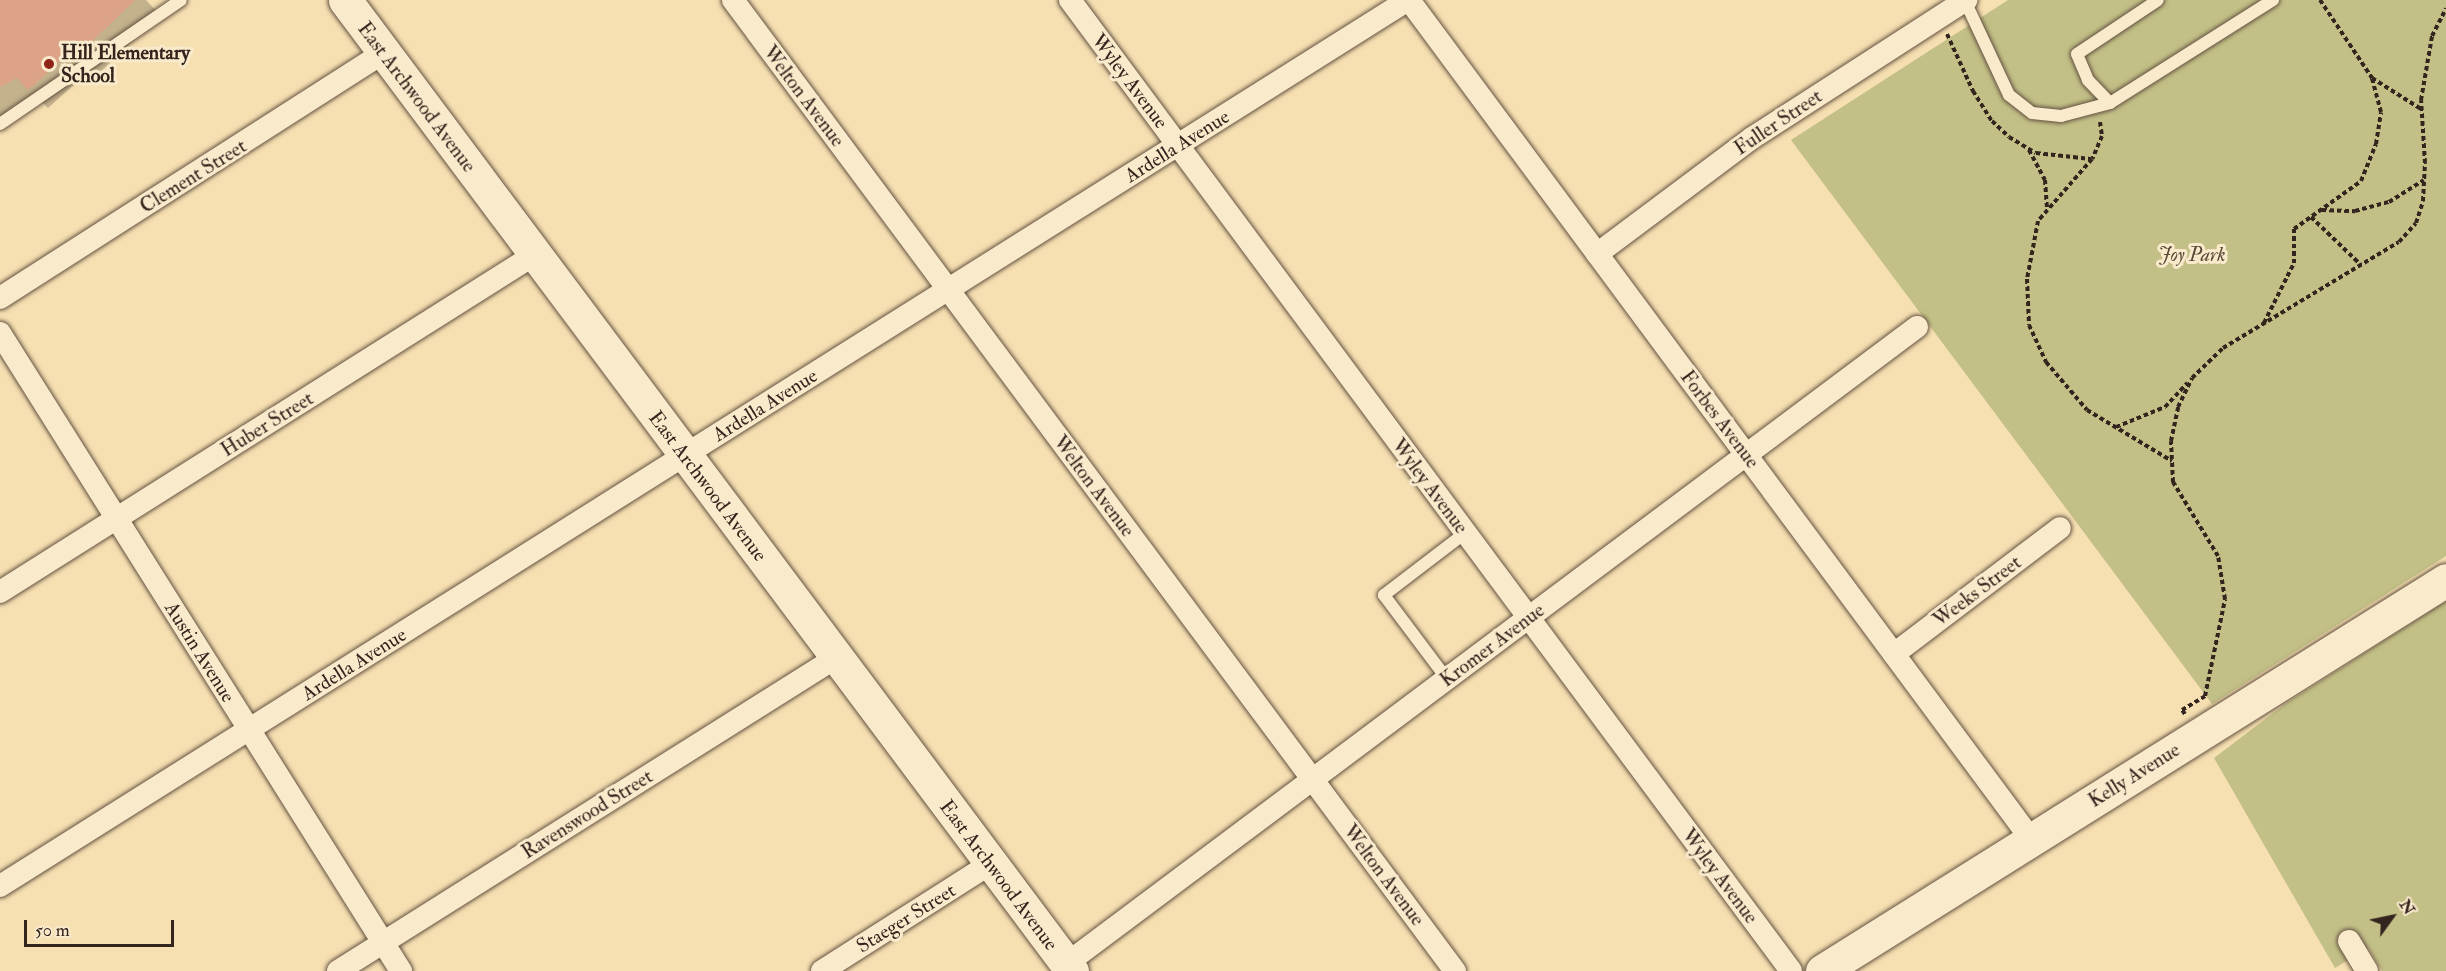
<!DOCTYPE html>
<style>
body{margin:0}
#map{position:relative;width:2446px;height:971px;overflow:hidden;background:#f6dfb1;font-family:"IM FELL Double Pica",serif}
div>[style]{position:absolute}
[style*='--x']{left:calc(var(--x)*1px);top:calc(var(--y)*1px);width:calc(var(--w)*1px);rotate:calc(var(--a)*1deg)}
.green>*{inset:0;background:#c3c087}
.shadow>*{inset:0;background:#0003}
.building>*{inset:0;background:#dca386}
.path>*{height:4px;margin-top:-2px;transform-origin:0;background:repeating-linear-gradient(90deg,#33241d 0 4.5px,transparent 0 7.5px)}
.roads{filter:drop-shadow(0 0 2px #645342) drop-shadow(0 0 2px #645342)}
.lane>*{height:12px;margin:-6px;padding:0 6px;transform-origin:6px;border-radius:6px;background:#f9eacc}
.street>*{height:22px;margin:-11px;padding:0 11px;transform-origin:11px;border-radius:11px;background:#f9eacc}
.secondary>*{height:33px;margin:-16.5px;padding:0 16.5px;transform-origin:16.5px;border-radius:16.5px;background:#f9eacc}
.dots>*{width:16px;height:16px;translate:-50% -50%;box-sizing:border-box;border:3px solid #f9eacc;border-radius:50%}
span{translate:-50% -50%;white-space:nowrap;text-align:center;line-height:1.15;-webkit-text-stroke:6px #f9eacc;paint-order:stroke}
.poi-label{font-size:20px;color:#33241d;font-weight:700}
.left{translate:0 -50%;text-align:left}
.street-label{font-size:20px;color:#33241d}
.park-label{font-size:20px;color:#574b38;font-style:italic}
.north{position:absolute;left:2362px;top:887px;width:60px;height:60px;-webkit-text-stroke:4px #f9eacc;paint-order:stroke;rotate:57deg;font-size:16px;font-weight:700;line-height:24px;text-align:center;color:#33241d}
.north::after{content:'';display:block;margin:auto;width:21px;height:27px;background:#33241d;clip-path:polygon(50% 0,100% 100%,50% 72%,0 100%)}
.scale{position:absolute;left:24px;top:920px;width:150px;height:27px;box-sizing:border-box;border:3px solid #33241d;border-top:0;padding-left:8px;font-size:18px;line-height:21px;white-space:nowrap;color:#33241d;-webkit-text-stroke:4px #f9eacc;paint-order:stroke}
</style>
<div id="map">
<div class="green">
<i style="clip-path:polygon(2008px 0,2446px 0,2446px 556px,2212px 704px,1791px 140px)"></i>
<i style="clip-path:polygon(2446px 601px,2446px 971px,2382px 971px,2368px 948px,2335px 968px,2214px 758px,2285px 704px)"></i>
</div>
<div class="shadow">
<i style="clip-path:polygon(0 0,146px 0,160px 15px,92px 80px,86px 74px,48px 108px,37px 97px,0 122px)"></i>
</div>
<div class="building">
<i style="clip-path:polygon(0 0,135px 0,71px 62px,66px 56px,28px 90px,17px 78px,0 87px)"></i>
</div>
<div class="path">
<i style="--x:2320;--y:0;--w:94;--a:56.3"></i>
<i style="--x:2372;--y:78;--w:58;--a:32.3"></i>
<i style="--x:1947;--y:34;--w:63;--a:65.5"></i>
<i style="--x:1973;--y:91;--w:36;--a:58"></i>
<i style="--x:1992;--y:121;--w:23;--a:43"></i>
<i style="--x:2009;--y:137;--w:31;--a:31"></i>
<i style="--x:2036;--y:153;--w:55;--a:6.2"></i>
<i style="--x:2100;--y:122;--w:14;--a:82"></i>
<i style="--x:2102;--y:136;--w:25;--a:113"></i>
<i style="--x:2092;--y:159;--w:82;--a:131.1"></i>
<i style="--x:2038;--y:221;--w:59;--a:100.7"></i>
<i style="--x:2027;--y:279;--w:46;--a:87.5"></i>
<i style="--x:2029;--y:325;--w:41;--a:65.3"></i>
<i style="--x:2046;--y:362;--w:63;--a:49.5"></i>
<i style="--x:2087;--y:410;--w:99;--a:31"></i>
<i style="--x:2029;--y:150;--w:34;--a:62"></i>
<i style="--x:2045;--y:180;--w:29;--a:86"></i>
<i style="--x:2322;--y:210;--w:33;--a:2"></i>
<i style="--x:2355;--y:211;--w:35;--a:-15"></i>
<i style="--x:2389;--y:202;--w:41;--a:-32.2"></i>
<i style="--x:2311;--y:217;--w:69;--a:43.8"></i>
<i style="--x:2264;--y:323;--w:67;--a:-63.4"></i>
<i style="--x:2294;--y:263;--w:34;--a:-90"></i>
<i style="--x:2294;--y:229;--w:82;--a:-35.6"></i>
<i style="--x:2361;--y:181;--w:40;--a:-68"></i>
<i style="--x:2376;--y:144;--w:32;--a:-81"></i>
<i style="--x:2381;--y:112;--w:35;--a:-105"></i>
<i style="--x:2116;--y:427;--w:53;--a:-22.2"></i>
<i style="--x:2165;--y:407;--w:33;--a:-47"></i>
<i style="--x:2185;--y:714;--w:5;--a:-127"></i>
<i style="--x:2182;--y:710;--w:27;--a:-31"></i>
<i style="--x:2205;--y:696;--w:99;--a:-78.3"></i>
<i style="--x:2225;--y:599;--w:44;--a:-99.2"></i>
<i style="--x:2218;--y:556;--w:87;--a:-121.3"></i>
<i style="--x:2173;--y:482;--w:41;--a:-92.8"></i>
<i style="--x:2171;--y:441;--w:35;--a:-78"></i>
<i style="--x:2178;--y:407;--w:32;--a:-64"></i>
<i style="--x:2192;--y:378;--w:43;--a:-44.1"></i>
<i style="--x:2223;--y:348;--w:205;--a:-31.1"></i>
<i style="--x:2399;--y:242;--w:25;--a:-48"></i>
<i style="--x:2416;--y:223;--w:23;--a:-72"></i>
<i style="--x:2423;--y:201;--w:38;--a:-87"></i>
<i style="--x:2425;--y:163;--w:63;--a:-93.6"></i>
<i style="--x:2421;--y:100;--w:65;--a:-80.2"></i>
<i style="--x:2432;--y:36;--w:31;--a:-63"></i>
</div>
<div class="roads">
<div class="lane">
<i style="--x:1965;--y:1;--w:104;--a:64.9"></i>
<i style="--x:2009;--y:95;--w:29;--a:38"></i>
<i style="--x:2032;--y:113;--w:29;--a:6"></i>
<i style="--x:2061;--y:116;--w:51;--a:-14.9"></i>
<i style="--x:2110;--y:103;--w:193;--a:-32.3"></i>
<i style="--x:2110;--y:103;--w:32;--a:-134"></i>
<i style="--x:2088;--y:80;--w:28;--a:-113"></i>
<i style="--x:2077;--y:54;--w:97;--a:-33.7"></i>
<i style="--x:0;--y:124;--w:219;--a:-34.4"></i>
<i style="--x:1447;--y:679;--w:105;--a:-126.9"></i>
<i style="--x:1384;--y:595;--w:102;--a:-37.4"></i>
</div>
<div class="street">
<i style="--x:733;--y:0;--w:1210;--a:53.37"></i>
<i style="--x:1070;--y:0;--w:1209;--a:53.4"></i>
<i style="--x:1409;--y:0;--w:1044;--a:53.45"></i>
<i style="--x:1597;--y:254;--w:194;--a:-36.8"></i>
<i style="--x:1752;--y:138;--w:255;--a:-32.8"></i>
<i style="--x:0;--y:298;--w:456;--a:-32.6"></i>
<i style="--x:0;--y:333;--w:754;--a:57.85"></i>
<i style="--x:0;--y:592;--w:631;--a:-32.26"></i>
<i style="--x:1894;--y:654;--w:208;--a:-37.2"></i>
<i style="--x:0;--y:886;--w:1664;--a:-32.18"></i>
<i style="--x:2349;--y:941;--w:35;--a:59"></i>
<i style="--x:1066;--y:964;--w:1063;--a:-36.82"></i>
<i style="--x:338;--y:971;--w:590;--a:-32.18"></i>
<i style="--x:822;--y:971;--w:199;--a:-32.5"></i>
</div>
<div class="secondary">
<i style="--x:345;--y:0;--w:1213;--a:53.18"></i>
<i style="--x:1822;--y:971;--w:736;--a:-32.07"></i>
</div>
</div>
<div class="dots">
<i style="left:49px;top:64px;background:#8f2418"></i>
</div>
<div class="poi-label">
<span class="left" style="left:61px;top:64px">Hill Elementary<br>School</span>
</div>
<div class="street-label">
<span style="left:1130px;top:81px;rotate:53deg">Wyley Avenue</span>
<span style="left:804px;top:96px;rotate:53deg">Welton Avenue</span>
<span style="left:417px;top:97px;rotate:53deg">East Archwood Avenue</span>
<span style="left:1778px;top:122px;rotate:-34deg">Fuller Street</span>
<span style="left:1177px;top:146px;rotate:-32deg">Ardella Avenue</span>
<span style="left:193px;top:176px;rotate:-32deg">Clement Street</span>
<span style="left:765px;top:405px;rotate:-32deg">Ardella Avenue</span>
<span style="left:1720px;top:419px;rotate:53deg">Forbes Avenue</span>
<span style="left:267px;top:424px;rotate:-32deg">Huber Street</span>
<span style="left:708px;top:486px;rotate:53deg">East Archwood Avenue</span>
<span style="left:1094px;top:486px;rotate:53deg">Welton Avenue</span>
<span style="left:1430px;top:486px;rotate:53deg">Wyley Avenue</span>
<span style="left:1977px;top:591px;rotate:-37deg">Weeks Street</span>
<span style="left:1492px;top:645px;rotate:-37deg">Kromer Avenue</span>
<span style="left:200px;top:652px;rotate:58deg">Austin Avenue</span>
<span style="left:354px;top:664px;rotate:-32deg">Ardella Avenue</span>
<span style="left:2134px;top:775px;rotate:-32deg">Kelly Avenue</span>
<span style="left:587px;top:814px;rotate:-32deg">Ravenswood Street</span>
<span style="left:999px;top:875px;rotate:53deg">East Archwood Avenue</span>
<span style="left:1384px;top:875px;rotate:53deg">Welton Avenue</span>
<span style="left:1720px;top:876px;rotate:53deg">Wyley Avenue</span>
<span style="left:906px;top:918px;rotate:-32deg">Staeger Street</span>
</div>
<div class="park-label">
<span style="left:2192px;top:254px">Joy Park</span>
</div>
<div class="north">N</div>
<div class="scale">50 m</div>
</div>
